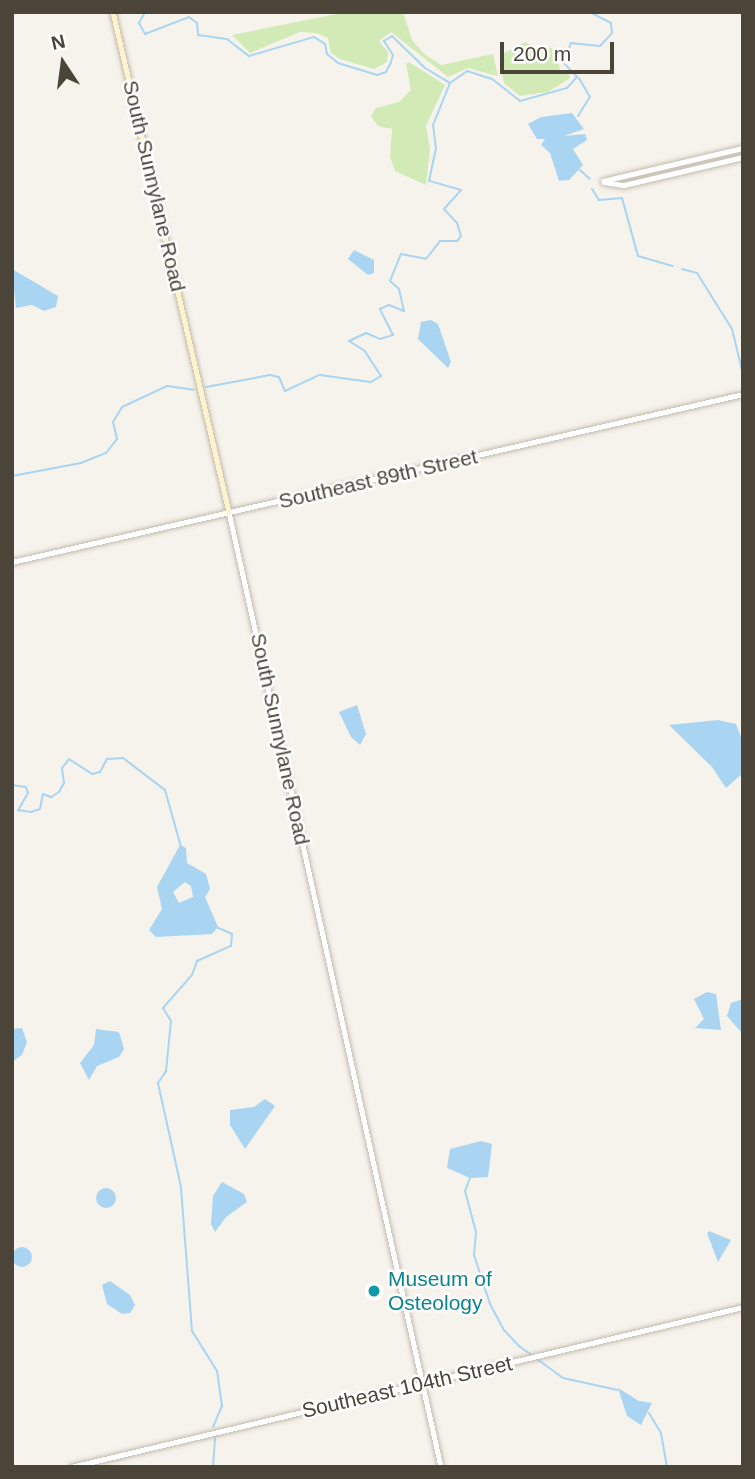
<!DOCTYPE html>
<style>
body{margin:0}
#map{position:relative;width:755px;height:1479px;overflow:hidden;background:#f6f3ec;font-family:Arial,sans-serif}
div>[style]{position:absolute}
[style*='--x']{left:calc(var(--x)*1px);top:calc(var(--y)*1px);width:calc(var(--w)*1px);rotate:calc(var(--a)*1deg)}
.green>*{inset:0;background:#d2eab5}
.water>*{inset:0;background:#a9d4f2}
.round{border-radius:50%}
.stream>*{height:2px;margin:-1px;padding:0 1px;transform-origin:1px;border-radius:1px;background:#a9d4f2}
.roads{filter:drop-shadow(0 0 2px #c2bbae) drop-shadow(0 0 2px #c2bbae)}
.tertiary>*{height:4.5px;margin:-2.25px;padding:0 2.25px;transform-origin:2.25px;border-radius:2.25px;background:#fff}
.secondary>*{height:4.5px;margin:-2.25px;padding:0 2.25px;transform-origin:2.25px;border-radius:2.25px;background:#fff3cd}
.dots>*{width:19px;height:19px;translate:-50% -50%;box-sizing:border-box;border:4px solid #fff;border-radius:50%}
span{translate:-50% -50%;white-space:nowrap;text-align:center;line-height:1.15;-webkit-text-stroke:5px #fff;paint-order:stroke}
.street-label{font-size:21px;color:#4b4439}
.culture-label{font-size:21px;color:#0d838f}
.left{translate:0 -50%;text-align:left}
.frame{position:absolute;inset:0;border:14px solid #4b4439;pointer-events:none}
.north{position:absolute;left:28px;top:28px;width:70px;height:70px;-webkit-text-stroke:5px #fff;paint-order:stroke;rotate:347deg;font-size:19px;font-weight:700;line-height:28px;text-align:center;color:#4b4439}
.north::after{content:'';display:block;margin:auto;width:24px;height:32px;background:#4b4439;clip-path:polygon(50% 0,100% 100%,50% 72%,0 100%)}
.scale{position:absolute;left:500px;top:42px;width:114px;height:32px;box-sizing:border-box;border:4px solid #4b4439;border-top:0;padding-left:9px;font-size:21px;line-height:24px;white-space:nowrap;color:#4b4439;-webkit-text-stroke:5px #fff;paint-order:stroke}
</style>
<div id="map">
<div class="green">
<i style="clip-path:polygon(346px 12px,403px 12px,412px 40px,424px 54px,441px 65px,493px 54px,498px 76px,468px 68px,448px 77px,391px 32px,379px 41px,388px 52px,387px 62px,374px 69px,340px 59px,331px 53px,328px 38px,316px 33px,300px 32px,250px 53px,232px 35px)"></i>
<i style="clip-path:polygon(525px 42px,541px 49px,556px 47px,560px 71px,568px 72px,570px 78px,548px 92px,520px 96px,504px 83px,500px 64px,503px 54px)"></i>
<i style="clip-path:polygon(409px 62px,445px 85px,426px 126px,430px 149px,426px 185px,395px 171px,390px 157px,392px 129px,378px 126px,371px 116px,376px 108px,399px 102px,411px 90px,406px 64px)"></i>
</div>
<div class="water">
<i style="clip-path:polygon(572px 113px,584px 129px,564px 136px,585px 134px,587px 140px,573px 149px,583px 165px,569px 180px,559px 181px,550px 153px,541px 145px,545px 139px,537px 139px,528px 124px,541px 117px)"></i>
<i style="clip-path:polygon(354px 250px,374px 260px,374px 273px,368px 275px,348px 259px)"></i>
<i style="clip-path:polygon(12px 269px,58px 296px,56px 307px,44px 311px,32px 305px,16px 308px)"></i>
<i style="clip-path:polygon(431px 320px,438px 324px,451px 362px,448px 368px,418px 339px,421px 322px)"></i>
<i style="clip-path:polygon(357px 705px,366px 734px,360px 745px,351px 737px,339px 712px)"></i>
<i style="clip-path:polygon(718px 720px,736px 724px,743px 742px,743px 773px,726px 788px,712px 767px,669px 725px)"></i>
<i style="clip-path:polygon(evenodd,180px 845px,186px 848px,187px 863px,206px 874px,210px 889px,205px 897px,218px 927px,212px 934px,156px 937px,149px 930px,162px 909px,157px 887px,180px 845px,185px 882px,191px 886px,193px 897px,179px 903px,173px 892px,185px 882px)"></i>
<i style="clip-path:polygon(707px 992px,716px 994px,721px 1030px,695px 1028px,704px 1019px,694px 999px)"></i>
<i style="clip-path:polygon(743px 999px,743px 1033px,742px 1033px,727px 1016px,731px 1003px)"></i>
<i style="clip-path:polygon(22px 1028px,27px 1042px,22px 1055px,12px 1062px,12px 1029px)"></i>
<i style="clip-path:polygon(96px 1029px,119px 1032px,124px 1049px,119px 1057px,97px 1066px,89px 1080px,80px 1063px,94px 1045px)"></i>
<i style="clip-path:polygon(265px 1099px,275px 1106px,245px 1149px,230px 1125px,230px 1110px,254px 1107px)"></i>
<i style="clip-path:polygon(481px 1141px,492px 1144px,488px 1177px,470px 1178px,447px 1168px,450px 1149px)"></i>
<i style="clip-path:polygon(222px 1182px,244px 1194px,247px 1202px,226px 1217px,215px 1232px,211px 1224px,213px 1196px)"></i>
<i class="round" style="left:96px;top:1188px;width:20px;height:20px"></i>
<i style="clip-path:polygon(709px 1231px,731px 1240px,718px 1262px,707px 1233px)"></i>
<i class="round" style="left:12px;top:1247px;width:20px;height:20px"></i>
<i style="clip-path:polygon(110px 1281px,130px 1295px,135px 1305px,130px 1313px,122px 1314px,107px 1304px,102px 1285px)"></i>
<i style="clip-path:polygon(618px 1388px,639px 1401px,652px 1403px,641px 1425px,627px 1416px)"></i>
</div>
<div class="stream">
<i style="--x:145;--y:12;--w:13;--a:119"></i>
<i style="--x:139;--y:23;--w:13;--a:61"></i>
<i style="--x:145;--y:34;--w:47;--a:-21.1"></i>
<i style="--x:189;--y:17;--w:10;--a:37"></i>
<i style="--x:197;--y:23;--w:12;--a:85"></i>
<i style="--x:198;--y:35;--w:29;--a:8"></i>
<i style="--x:227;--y:39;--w:28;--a:38"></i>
<i style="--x:249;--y:56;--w:68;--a:-16.3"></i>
<i style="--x:314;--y:37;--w:13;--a:32"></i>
<i style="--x:325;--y:44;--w:10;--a:79"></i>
<i style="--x:327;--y:54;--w:14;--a:39"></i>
<i style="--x:338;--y:63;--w:41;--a:17.1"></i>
<i style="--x:377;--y:75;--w:9;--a:-18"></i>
<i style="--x:386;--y:72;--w:11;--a:-63"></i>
<i style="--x:391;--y:62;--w:7;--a:-74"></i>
<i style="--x:393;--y:55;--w:17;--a:-123"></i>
<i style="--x:384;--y:41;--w:9;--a:-32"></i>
<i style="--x:392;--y:36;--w:46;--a:44.1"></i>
<i style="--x:425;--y:68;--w:29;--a:31"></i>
<i style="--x:578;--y:116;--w:22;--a:-58"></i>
<i style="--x:590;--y:97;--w:22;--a:-120"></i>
<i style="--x:580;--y:170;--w:13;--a:42"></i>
<i style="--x:592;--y:189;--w:13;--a:58"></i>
<i style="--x:599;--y:200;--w:23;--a:-5"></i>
<i style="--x:622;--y:198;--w:60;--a:74.6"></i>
<i style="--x:638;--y:256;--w:36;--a:16"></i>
<i style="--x:682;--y:269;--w:16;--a:15"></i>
<i style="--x:697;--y:273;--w:66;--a:58"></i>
<i style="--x:732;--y:329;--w:46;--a:76.3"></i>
<i style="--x:206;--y:387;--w:65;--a:-10.6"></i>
<i style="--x:270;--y:375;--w:9;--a:13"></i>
<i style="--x:279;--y:377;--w:15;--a:67"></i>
<i style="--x:285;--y:391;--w:38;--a:-25"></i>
<i style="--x:320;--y:375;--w:51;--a:7.8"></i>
<i style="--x:371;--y:382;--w:12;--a:-31"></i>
<i style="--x:381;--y:376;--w:30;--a:-123"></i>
<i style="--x:365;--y:351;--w:19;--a:-148"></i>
<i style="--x:349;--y:341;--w:19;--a:-25"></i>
<i style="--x:366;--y:333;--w:15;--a:23"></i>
<i style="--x:380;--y:339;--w:14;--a:-17"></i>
<i style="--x:393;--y:335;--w:29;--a:-117"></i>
<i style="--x:380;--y:309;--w:10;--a:-24"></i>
<i style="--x:389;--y:305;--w:16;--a:22"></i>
<i style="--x:404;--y:311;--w:23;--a:-103"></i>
<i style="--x:399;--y:289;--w:12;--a:-138"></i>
<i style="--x:390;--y:281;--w:29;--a:-68"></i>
<i style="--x:401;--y:254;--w:25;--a:11"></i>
<i style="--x:426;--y:259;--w:23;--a:-52"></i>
<i style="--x:440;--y:241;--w:17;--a:0"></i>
<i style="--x:457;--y:241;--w:6;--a:-51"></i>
<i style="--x:461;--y:236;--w:14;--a:-107"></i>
<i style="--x:457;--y:223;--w:19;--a:-133"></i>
<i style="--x:444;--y:209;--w:25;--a:-48"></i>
<i style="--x:461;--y:190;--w:33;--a:-164"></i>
<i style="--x:429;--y:181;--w:33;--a:-78"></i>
<i style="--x:436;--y:149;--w:24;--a:-97"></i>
<i style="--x:433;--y:125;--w:45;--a:-68"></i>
<i style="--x:450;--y:83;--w:21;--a:-35"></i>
<i style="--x:467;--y:71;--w:26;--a:18"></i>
<i style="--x:492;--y:79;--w:36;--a:38"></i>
<i style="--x:520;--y:101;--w:49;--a:-15.5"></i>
<i style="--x:567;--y:88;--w:15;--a:-48"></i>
<i style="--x:577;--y:77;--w:19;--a:-133"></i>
<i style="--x:564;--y:63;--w:21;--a:-71"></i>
<i style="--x:571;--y:43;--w:29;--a:6"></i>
<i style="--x:600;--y:46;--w:18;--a:-47"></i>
<i style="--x:612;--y:33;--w:10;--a:-96"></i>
<i style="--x:611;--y:23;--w:25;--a:-153"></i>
<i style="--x:12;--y:476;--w:70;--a:-10.7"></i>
<i style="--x:81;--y:463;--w:27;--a:-22"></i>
<i style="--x:106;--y:453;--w:18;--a:-52"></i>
<i style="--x:117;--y:439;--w:17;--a:-103"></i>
<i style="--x:113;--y:422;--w:17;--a:-59"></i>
<i style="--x:122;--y:407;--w:50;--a:-25"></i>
<i style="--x:167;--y:386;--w:27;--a:8"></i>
<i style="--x:12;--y:785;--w:14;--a:8"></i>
<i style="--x:26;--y:787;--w:6;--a:72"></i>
<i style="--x:28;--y:793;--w:20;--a:120"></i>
<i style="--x:18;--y:810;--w:13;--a:9"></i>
<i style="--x:31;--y:812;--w:9;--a:-18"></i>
<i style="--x:40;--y:809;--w:15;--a:-79"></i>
<i style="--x:43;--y:794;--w:9;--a:21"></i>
<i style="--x:51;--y:797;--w:9;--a:-32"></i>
<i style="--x:59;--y:792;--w:10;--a:-61"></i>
<i style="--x:64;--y:783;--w:15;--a:-98"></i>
<i style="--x:62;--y:768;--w:11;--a:-52"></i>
<i style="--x:69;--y:759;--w:27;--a:33"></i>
<i style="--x:92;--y:774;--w:8;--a:-14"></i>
<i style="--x:100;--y:772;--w:15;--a:-62"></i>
<i style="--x:107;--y:759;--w:16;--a:-4"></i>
<i style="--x:123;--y:758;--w:53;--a:37.3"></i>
<i style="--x:165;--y:790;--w:59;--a:74.3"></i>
<i style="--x:470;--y:1178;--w:14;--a:111"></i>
<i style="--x:465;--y:1191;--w:42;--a:75"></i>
<i style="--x:476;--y:1232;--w:23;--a:95"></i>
<i style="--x:474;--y:1255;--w:52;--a:71.9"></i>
<i style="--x:490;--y:1304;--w:30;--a:62"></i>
<i style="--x:504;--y:1330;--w:22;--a:47"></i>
<i style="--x:519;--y:1346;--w:54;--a:36"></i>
<i style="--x:563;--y:1378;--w:56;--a:12.3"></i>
<i style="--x:649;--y:1413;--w:23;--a:59"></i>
<i style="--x:661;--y:1433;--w:35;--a:80"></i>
<i style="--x:213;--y:1427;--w:23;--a:-67"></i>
<i style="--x:222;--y:1406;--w:35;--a:-98"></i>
<i style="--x:217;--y:1371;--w:47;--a:-122"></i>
<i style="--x:192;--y:1331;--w:144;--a:-94.4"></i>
<i style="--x:181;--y:1187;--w:107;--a:-102.5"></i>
<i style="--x:158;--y:1083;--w:14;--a:-56"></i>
<i style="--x:166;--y:1071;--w:50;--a:-84.3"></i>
<i style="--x:171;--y:1021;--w:15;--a:-122"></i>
<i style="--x:163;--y:1008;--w:44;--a:-48.7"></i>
<i style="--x:192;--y:975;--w:15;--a:-70"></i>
<i style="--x:197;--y:961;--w:37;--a:-24"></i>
<i style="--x:231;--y:946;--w:12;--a:-85"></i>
<i style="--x:232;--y:934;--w:17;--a:-156"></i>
<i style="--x:213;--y:1467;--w:30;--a:-86"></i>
</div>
<div class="roads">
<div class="tertiary">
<i style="--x:603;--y:181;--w:144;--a:-13.3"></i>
<i style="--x:604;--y:182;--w:20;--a:9"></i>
<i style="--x:624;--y:185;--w:122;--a:-13.2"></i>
<i style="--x:229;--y:512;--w:978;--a:77.48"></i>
<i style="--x:12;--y:562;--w:750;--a:-12.94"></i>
<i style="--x:71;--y:1467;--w:691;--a:-13.39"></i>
</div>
<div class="secondary">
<i style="--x:113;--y:12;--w:513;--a:76.94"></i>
</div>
</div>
<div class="dots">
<i style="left:374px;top:1291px;background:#0f9aa8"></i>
</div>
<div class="street-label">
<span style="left:154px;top:186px;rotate:77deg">South Sunnylane Road</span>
<span style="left:378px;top:479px;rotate:-13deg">Southeast 89th Street</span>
<span style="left:280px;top:739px;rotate:78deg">South Sunnylane Road</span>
<span style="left:407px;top:1387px;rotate:-13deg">Southeast 104th Street</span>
</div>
<div class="culture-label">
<span class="left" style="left:388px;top:1291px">Museum of<br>Osteology</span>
</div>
<div class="frame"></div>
<div class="north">N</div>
<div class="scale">200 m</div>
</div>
